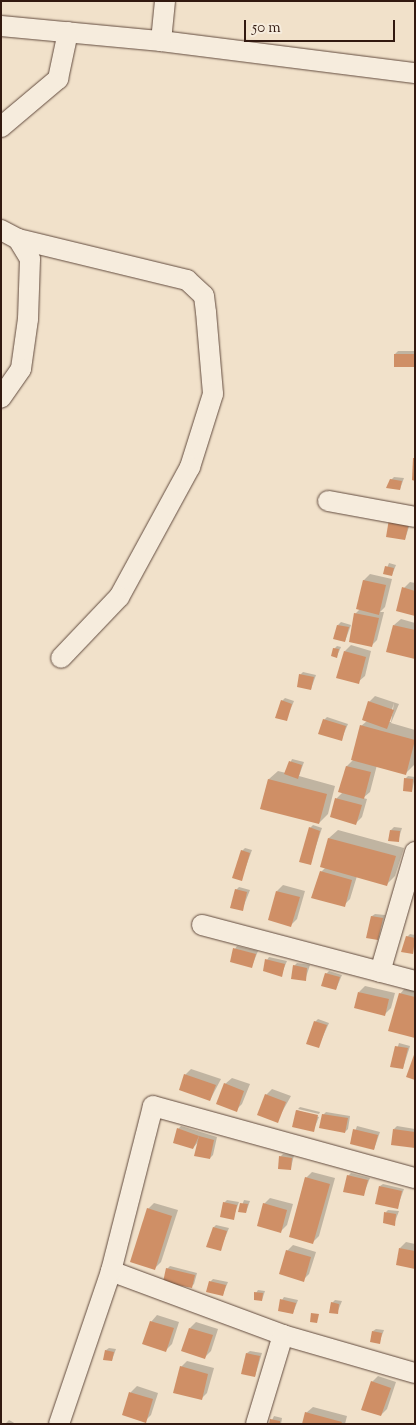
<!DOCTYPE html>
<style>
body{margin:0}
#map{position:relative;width:416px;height:1425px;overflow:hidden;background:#f1e1ca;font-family:"Sorts Mill Goudy",serif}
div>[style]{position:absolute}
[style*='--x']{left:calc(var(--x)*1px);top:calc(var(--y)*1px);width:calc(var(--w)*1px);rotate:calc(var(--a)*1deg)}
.shadow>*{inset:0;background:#0003}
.building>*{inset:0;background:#cf8f66}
.roads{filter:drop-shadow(0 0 1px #624b3e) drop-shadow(0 0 1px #624b3e)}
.minor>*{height:20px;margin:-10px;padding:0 10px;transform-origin:10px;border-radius:10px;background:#f6ecdd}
span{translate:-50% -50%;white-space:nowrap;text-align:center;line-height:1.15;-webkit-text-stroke:5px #f6ecdd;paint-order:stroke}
.frame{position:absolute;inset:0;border:2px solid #321910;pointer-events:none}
.scale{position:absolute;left:244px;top:20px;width:151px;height:22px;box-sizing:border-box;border:2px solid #321910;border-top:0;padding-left:6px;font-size:15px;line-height:18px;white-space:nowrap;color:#321910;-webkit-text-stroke:4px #f6ecdd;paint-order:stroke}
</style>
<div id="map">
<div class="shadow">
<i style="clip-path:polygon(398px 351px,415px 351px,415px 365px,395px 354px)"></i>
<i style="clip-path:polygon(394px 477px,404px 478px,400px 489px,391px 480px)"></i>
<i style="clip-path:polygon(411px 521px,405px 539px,387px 536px)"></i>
<i style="clip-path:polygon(389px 563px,396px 565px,392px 575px,385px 573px)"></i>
<i style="clip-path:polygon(370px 574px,392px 579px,385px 607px,380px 612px,384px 612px,377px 640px,371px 646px,355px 614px,360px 609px,364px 580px)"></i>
<i style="clip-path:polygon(410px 582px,415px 583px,415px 615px,404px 588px)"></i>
<i style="clip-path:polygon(401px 619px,415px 623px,415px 658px,394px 625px)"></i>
<i style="clip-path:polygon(341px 622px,351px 625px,345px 641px,338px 625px)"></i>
<i style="clip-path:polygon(351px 645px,371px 651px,365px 676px,358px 682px,345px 651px)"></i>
<i style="clip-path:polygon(337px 646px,341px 647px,337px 656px,334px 649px)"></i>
<i style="clip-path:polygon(303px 672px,316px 675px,311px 689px,300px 675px)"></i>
<i style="clip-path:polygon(evenodd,375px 696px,399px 704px,391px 723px,415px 730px,415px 764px,406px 773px,377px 765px,370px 792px,363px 798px,367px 799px,362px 817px,356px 823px,332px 816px,337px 798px,343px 792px,340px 791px,347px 766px,354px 759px,361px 726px,367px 721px,369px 702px,375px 696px,394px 703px,391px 722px,388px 722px,394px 703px)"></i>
<i style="clip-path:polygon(285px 698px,294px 701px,286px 720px,282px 701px)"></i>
<i style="clip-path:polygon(327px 717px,348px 724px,341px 740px,324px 720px)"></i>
<i style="clip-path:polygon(292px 759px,304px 762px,299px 776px,335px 786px,328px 814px,319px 823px,262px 808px,269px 779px,278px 771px,286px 773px)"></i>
<i style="clip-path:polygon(408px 776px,415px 777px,412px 791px,405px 779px)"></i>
<i style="clip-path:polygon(313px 825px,322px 828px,310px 864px,310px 828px)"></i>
<i style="clip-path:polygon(394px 827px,402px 828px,398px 841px,391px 830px)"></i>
<i style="clip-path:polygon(338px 830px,404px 848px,395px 876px,386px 885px,357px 876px,350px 899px,344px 905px,321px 872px,326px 867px,329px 838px)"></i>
<i style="clip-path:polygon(245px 848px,252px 850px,241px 880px,242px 851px)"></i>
<i style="clip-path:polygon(283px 885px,305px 891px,297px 919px,291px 925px,277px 891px)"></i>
<i style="clip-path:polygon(239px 887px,250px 890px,242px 910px,236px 890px)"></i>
<i style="clip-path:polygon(375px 914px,385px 915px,378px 939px,372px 916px)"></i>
<i style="clip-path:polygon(410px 934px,415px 935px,413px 953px,407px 937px)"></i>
<i style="clip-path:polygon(237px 946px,258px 951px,252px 966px,235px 949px)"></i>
<i style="clip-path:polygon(269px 957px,287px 961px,281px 975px,267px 960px)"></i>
<i style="clip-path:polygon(297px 963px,310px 965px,305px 980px,294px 966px)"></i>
<i style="clip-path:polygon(329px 971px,342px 975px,336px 989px,326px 974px)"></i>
<i style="clip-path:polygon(365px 986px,395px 993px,391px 1008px,385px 1014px,359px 992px)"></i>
<i style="clip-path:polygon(406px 987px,415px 990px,415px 1037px,400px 994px)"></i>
<i style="clip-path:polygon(318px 1019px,329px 1023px,318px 1047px,315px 1022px)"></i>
<i style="clip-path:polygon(399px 1043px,410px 1046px,403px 1068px,392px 1066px)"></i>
<i style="clip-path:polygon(191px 1069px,221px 1079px,210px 1100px,185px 1075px)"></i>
<i style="clip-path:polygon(232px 1078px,250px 1084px,242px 1104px,236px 1110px,225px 1084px)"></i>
<i style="clip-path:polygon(272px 1089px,291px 1096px,277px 1121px,266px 1095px)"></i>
<i style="clip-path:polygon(300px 1107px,320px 1112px,319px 1114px,298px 1109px)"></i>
<i style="clip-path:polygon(297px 1110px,319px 1117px,313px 1131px,293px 1126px)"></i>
<i style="clip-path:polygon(326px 1112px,350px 1116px,348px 1129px,345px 1132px,323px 1115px)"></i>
<i style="clip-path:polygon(181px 1126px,217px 1137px,213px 1155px,210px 1158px,198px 1142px,193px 1148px,178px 1129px)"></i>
<i style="clip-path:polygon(357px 1126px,380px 1132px,374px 1149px,351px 1143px)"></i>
<i style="clip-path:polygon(397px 1126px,415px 1129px,415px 1147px,394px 1129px)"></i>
<i style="clip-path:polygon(283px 1154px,294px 1155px,291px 1168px,280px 1157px)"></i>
<i style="clip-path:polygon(312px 1172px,335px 1178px,319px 1236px,313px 1242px,306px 1178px)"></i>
<i style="clip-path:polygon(351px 1173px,370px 1178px,363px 1195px,348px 1176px)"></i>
<i style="clip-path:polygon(383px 1184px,404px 1189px,397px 1208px,380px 1186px)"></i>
<i style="clip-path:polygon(270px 1198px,293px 1204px,287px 1225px,281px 1231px,264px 1204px)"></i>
<i style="clip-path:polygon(227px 1200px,239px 1202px,233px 1218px,224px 1203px)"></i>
<i style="clip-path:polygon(244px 1200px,250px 1201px,246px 1212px,240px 1211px)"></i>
<i style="clip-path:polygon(154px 1203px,178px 1210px,161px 1262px,155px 1268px,148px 1209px)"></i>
<i style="clip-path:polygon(388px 1210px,399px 1211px,394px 1224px,386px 1212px)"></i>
<i style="clip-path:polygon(216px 1225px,229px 1228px,220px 1250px,214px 1227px)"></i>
<i style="clip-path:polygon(406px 1242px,415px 1244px,415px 1267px,400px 1248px)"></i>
<i style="clip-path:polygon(293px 1245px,316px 1252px,309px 1274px,303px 1280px,287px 1251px)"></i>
<i style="clip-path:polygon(170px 1266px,197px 1273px,194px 1284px,191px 1287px,167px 1269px)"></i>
<i style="clip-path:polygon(213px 1279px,228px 1282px,223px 1294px,210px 1282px)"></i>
<i style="clip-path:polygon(258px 1290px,265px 1291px,262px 1300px,256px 1293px)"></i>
<i style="clip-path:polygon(284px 1297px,298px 1300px,293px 1313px,282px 1300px)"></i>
<i style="clip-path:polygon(335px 1300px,342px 1301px,337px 1313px,332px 1303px)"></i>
<i style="clip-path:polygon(157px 1315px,179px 1322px,172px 1344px,166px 1350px,151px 1322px)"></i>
<i style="clip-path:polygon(196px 1322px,218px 1329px,211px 1351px,205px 1357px,190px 1328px)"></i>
<i style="clip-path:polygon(376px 1329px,384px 1330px,379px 1343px,373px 1331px)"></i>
<i style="clip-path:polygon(109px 1348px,116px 1349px,112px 1360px,106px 1350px)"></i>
<i style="clip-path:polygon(250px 1351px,262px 1353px,255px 1376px,247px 1353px)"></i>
<i style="clip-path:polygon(187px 1361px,214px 1368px,207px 1393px,201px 1399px,181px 1367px)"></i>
<i style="clip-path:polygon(378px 1376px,396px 1382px,387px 1409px,381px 1415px,372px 1382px)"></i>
<i style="clip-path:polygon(137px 1386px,158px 1393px,151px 1415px,145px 1421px,123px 1414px,131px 1392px)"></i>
<i style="clip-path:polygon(313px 1407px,347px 1416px,345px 1424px,304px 1424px,306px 1413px)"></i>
<i style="clip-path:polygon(274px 1416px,282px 1418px,281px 1424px,270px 1424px)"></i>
<i style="clip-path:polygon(9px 1420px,16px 1424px,5px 1424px)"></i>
</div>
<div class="building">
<i style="clip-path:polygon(394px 354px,415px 354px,415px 367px,394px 367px)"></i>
<i style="clip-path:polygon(413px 458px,415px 458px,415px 481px,412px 480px)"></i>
<i style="clip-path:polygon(390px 479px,402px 481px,400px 490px,386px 488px)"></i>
<i style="clip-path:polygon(389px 519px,409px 523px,405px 540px,386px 537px)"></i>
<i style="clip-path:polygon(385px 566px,394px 568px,392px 576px,383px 574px)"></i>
<i style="clip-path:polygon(363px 580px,386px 585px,379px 615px,356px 609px)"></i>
<i style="clip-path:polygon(402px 587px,415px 591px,415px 616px,396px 611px)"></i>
<i style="clip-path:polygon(354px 613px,379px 618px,372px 647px,349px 642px)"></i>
<i style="clip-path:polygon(337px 625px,349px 627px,345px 642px,333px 639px)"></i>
<i style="clip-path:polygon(393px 625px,415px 630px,415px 659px,386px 652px)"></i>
<i style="clip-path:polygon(333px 648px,339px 649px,337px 658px,331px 656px)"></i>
<i style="clip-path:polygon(344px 651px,366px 657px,359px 684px,336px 678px)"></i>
<i style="clip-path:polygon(299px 674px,314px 677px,311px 690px,297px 687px)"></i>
<i style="clip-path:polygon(281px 700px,292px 704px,287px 721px,275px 718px)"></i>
<i style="clip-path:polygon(368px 701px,394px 710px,387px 729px,362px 720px)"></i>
<i style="clip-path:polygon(323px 719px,346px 726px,342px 741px,318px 734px)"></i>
<i style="clip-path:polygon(360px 725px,415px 740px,406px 775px,351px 760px)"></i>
<i style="clip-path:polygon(289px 761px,302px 765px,298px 779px,284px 774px)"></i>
<i style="clip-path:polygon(346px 766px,371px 772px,364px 799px,338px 792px)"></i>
<i style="clip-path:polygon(404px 778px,413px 779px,412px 792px,403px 791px)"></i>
<i style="clip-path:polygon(268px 779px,327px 794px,319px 824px,260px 809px)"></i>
<i style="clip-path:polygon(335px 798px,362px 805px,356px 825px,330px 817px)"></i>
<i style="clip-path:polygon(309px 827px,320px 831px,311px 865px,299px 862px)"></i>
<i style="clip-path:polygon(390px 830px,400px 831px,399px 842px,388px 841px)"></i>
<i style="clip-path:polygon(328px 838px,396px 856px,387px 886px,320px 867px)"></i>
<i style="clip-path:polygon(241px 850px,250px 853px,242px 881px,232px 878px)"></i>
<i style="clip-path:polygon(320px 871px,352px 880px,345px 907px,311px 898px)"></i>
<i style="clip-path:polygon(235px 889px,247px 892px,243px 911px,230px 908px)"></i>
<i style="clip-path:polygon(276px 891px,300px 897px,291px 927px,268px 920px)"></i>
<i style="clip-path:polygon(371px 916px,383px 918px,378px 940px,366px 938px)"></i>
<i style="clip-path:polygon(406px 936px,415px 938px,413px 954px,401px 952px)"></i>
<i style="clip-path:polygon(233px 948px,256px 954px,252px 968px,230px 962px)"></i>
<i style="clip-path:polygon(265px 959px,285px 964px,282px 977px,263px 971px)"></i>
<i style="clip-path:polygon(293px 965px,307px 968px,306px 981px,291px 979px)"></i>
<i style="clip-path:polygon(325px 973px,340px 977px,336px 990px,321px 986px)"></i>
<i style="clip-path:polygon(358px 992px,389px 999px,385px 1016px,354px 1008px)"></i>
<i style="clip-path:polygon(399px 993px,415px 997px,415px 1038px,388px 1031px)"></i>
<i style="clip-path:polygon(314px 1021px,327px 1025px,319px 1048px,306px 1044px)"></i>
<i style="clip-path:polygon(395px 1046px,408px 1048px,403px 1069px,390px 1067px)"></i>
<i style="clip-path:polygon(415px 1052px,415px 1080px,406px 1077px)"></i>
<i style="clip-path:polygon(184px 1074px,216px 1085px,210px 1101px,179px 1090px)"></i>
<i style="clip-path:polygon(224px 1083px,244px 1091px,237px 1112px,216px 1104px)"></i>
<i style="clip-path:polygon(265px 1094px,286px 1102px,278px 1123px,257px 1115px)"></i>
<i style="clip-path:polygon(296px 1110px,318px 1115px,314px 1132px,292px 1127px)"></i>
<i style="clip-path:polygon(322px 1114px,348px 1118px,345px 1133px,319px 1128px)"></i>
<i style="clip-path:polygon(177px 1128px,199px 1136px,193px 1149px,173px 1143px)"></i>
<i style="clip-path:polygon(353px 1129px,378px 1135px,374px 1150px,350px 1144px)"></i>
<i style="clip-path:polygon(393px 1129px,415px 1132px,415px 1148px,391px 1145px)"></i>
<i style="clip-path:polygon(199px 1136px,214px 1140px,210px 1159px,194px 1156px)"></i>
<i style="clip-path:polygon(279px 1156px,292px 1158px,291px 1170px,278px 1169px)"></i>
<i style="clip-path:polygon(347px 1175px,368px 1180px,364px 1196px,343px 1192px)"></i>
<i style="clip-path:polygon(305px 1177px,330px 1184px,313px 1244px,289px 1237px)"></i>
<i style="clip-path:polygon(379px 1186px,402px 1191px,398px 1209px,375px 1204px)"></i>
<i style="clip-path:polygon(223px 1202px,237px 1205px,234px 1220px,220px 1217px)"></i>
<i style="clip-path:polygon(240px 1203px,248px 1204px,246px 1213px,238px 1212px)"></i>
<i style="clip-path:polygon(263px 1203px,287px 1210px,281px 1233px,257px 1226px)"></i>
<i style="clip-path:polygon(147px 1208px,172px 1216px,155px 1270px,130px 1262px)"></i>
<i style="clip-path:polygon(384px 1212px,396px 1214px,395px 1226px,383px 1223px)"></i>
<i style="clip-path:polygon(213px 1227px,227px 1231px,221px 1251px,206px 1247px)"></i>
<i style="clip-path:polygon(399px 1248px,415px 1251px,415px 1269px,396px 1265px)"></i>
<i style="clip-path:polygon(286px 1250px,311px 1257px,304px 1282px,279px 1274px)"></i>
<i style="clip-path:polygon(166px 1268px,195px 1275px,192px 1288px,163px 1282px)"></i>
<i style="clip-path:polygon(209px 1281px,226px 1285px,223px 1296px,206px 1292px)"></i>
<i style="clip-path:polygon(254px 1292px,263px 1293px,262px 1301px,254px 1300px)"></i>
<i style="clip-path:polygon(280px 1299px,296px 1303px,293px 1314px,278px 1311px)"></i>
<i style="clip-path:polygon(331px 1302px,339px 1304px,338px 1314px,329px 1313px)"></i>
<i style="clip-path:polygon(311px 1313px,319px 1314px,317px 1323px,310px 1322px)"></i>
<i style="clip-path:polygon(150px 1321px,174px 1328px,166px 1352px,142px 1344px)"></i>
<i style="clip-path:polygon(189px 1328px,213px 1335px,205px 1359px,181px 1351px)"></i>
<i style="clip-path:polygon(372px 1331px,382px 1333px,380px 1344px,370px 1342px)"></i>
<i style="clip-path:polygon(105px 1350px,114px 1352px,112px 1361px,103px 1360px)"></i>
<i style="clip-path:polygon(246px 1353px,260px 1356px,255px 1377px,241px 1374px)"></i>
<i style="clip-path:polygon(180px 1366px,208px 1374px,202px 1400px,173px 1393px)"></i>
<i style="clip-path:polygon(371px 1381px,391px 1388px,381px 1416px,361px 1410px)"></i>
<i style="clip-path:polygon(129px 1392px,153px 1399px,146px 1423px,122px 1415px)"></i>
<i style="clip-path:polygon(305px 1412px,342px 1422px,341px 1424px,302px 1424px)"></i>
<i style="clip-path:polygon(270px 1419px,280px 1421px,280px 1424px,269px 1424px)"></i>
</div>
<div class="roads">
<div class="minor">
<i style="--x:1;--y:26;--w:161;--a:5.4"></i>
<i style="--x:161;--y:41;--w:256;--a:7.2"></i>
<i style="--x:161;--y:41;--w:40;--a:-84.3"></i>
<i style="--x:1;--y:127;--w:75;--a:-40.1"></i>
<i style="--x:58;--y:79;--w:48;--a:-78"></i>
<i style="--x:1;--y:230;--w:19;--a:28"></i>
<i style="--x:18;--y:239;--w:23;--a:59"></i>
<i style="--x:30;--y:259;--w:60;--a:91.9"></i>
<i style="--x:28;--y:319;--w:50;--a:98"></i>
<i style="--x:21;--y:369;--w:35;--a:125"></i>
<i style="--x:18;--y:239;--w:174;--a:13.6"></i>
<i style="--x:187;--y:280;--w:23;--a:43"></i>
<i style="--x:204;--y:296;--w:16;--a:83"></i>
<i style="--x:206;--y:312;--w:82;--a:85.1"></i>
<i style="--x:213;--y:394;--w:77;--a:107.5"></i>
<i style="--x:190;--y:467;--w:148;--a:118.6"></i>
<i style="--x:119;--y:597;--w:84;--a:133.6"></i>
<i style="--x:328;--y:501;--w:88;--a:10.4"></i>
<i style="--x:202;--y:925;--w:220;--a:14.7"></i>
<i style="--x:380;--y:972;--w:125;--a:-73.7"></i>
<i style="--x:111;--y:1271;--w:184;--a:20.4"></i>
<i style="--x:283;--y:1335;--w:137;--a:16.1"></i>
<i style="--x:59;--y:1424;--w:162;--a:-71.2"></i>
<i style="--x:111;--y:1271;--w:170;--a:-75.7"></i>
<i style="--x:153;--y:1106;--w:272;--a:15.4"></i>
<i style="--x:256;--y:1424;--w:93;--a:-73.1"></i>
</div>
</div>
<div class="frame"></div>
<div class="scale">50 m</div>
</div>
